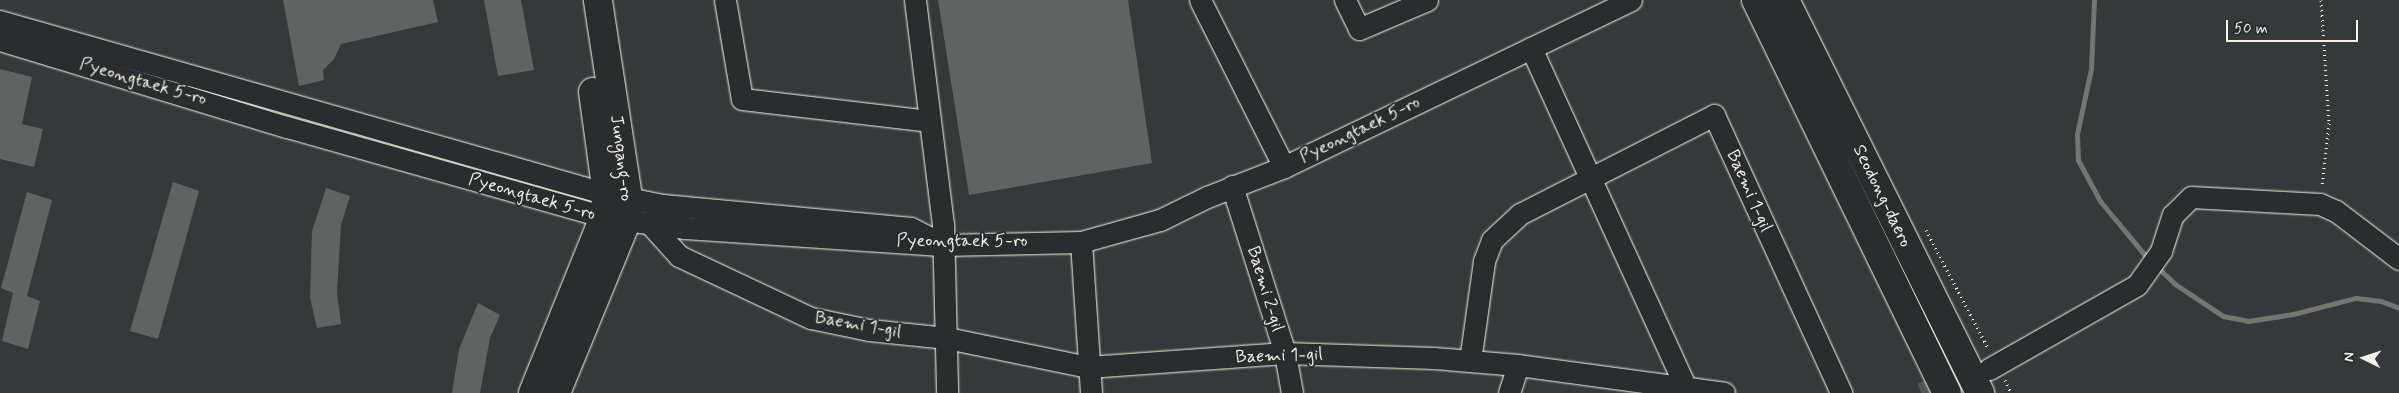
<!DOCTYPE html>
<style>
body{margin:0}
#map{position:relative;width:2399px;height:393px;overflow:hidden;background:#363939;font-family:Mynerve,sans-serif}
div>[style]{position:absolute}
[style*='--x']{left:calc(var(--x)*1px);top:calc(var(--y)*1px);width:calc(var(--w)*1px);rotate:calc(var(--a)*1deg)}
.stream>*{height:5px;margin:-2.5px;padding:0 2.5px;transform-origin:2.5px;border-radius:2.5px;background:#757572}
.building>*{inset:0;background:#616362}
.minor-tunnel>*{height:21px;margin-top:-10.5px;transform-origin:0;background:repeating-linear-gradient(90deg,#525553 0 21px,transparent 0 32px)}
.path>*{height:3px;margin-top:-1.5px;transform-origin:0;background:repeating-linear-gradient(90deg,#f4f1e8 0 1px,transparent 0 5px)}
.roads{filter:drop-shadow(0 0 1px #f4f1e8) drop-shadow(0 0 1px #f4f1e8)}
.minor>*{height:21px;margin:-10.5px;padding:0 10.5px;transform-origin:10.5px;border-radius:10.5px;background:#2a2d2e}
.major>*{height:28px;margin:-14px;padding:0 14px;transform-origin:14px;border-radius:14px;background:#2a2d2e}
span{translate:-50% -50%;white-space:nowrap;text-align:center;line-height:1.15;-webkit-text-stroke:4px #2a2d2e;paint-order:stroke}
.street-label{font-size:18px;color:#f4f1e8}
.north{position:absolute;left:2339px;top:333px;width:50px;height:50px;-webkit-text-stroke:4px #2a2d2e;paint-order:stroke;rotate:274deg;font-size:14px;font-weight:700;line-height:20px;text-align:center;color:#f4f1e8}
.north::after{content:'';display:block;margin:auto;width:18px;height:22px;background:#f4f1e8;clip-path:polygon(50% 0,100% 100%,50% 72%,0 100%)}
.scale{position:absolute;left:2226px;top:20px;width:132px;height:22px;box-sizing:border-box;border:2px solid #f4f1e8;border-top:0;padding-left:6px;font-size:15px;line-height:18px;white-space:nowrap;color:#f4f1e8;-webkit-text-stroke:4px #2a2d2e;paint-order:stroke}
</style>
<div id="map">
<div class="stream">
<i style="--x:2094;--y:0;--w:69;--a:92.5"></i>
<i style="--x:2091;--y:69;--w:66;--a:102.2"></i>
<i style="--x:2077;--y:134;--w:26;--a:88"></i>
<i style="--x:2078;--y:160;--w:47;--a:61.8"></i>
<i style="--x:2100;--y:201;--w:77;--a:50.3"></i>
<i style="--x:2157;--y:267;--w:25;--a:43"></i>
<i style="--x:2175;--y:284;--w:58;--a:33.7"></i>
<i style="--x:2223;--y:316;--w:25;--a:11"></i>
<i style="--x:2248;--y:321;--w:46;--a:-8.8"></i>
<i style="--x:2293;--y:314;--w:65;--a:-14.3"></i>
<i style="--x:2356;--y:298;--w:25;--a:7"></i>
<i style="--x:2381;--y:301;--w:19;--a:21"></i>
</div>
<div class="building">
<i style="clip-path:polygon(283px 0,433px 0,438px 22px,341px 44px,334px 59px,323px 70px,324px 80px,299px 86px)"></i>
<i style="clip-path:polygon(484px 0,521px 0,534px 70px,498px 76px)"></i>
<i style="clip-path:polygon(938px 0,1128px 0,1152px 163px,969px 195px)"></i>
<i style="clip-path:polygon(0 69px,32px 77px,22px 124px,43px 129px,34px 167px,0 159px)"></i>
<i style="clip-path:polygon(173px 182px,199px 191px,158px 339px,130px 331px)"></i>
<i style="clip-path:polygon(326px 188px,350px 196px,341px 225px,337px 293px,341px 324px,317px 328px,310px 298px,312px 231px)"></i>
<i style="clip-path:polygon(27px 192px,52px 200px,27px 296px,40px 301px,28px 349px,2px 341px,13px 293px,1px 288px)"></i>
<i style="clip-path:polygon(478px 303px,500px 315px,490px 338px,480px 393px,452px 393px,459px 349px)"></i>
</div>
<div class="minor-tunnel">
<i style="--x:1921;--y:393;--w:68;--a:-19"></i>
</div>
<div class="path">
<i style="--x:2321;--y:0;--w:123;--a:86.3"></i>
<i style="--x:2329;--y:123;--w:63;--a:96.3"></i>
<i style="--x:1926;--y:230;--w:133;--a:62.3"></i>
<i style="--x:2005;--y:380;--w:14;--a:65"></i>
</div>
<div class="roads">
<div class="minor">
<i style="--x:725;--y:0;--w:100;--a:80.3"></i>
<i style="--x:742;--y:99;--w:188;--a:6.7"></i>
<i style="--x:915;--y:0;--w:226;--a:82.9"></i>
<i style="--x:943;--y:224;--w:169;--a:88.6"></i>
<i style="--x:1200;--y:0;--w:187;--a:63.3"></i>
<i style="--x:1345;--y:0;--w:32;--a:64"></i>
<i style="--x:1359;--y:29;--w:74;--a:-23.1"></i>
<i style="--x:0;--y:21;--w:631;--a:15.91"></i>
<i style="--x:607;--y:194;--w:57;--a:11.1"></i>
<i style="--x:663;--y:205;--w:249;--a:5.3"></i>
<i style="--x:911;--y:228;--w:27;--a:27"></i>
<i style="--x:0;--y:40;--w:300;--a:16.9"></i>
<i style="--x:287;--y:127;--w:330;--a:15.8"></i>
<i style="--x:604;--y:217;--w:82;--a:7.7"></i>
<i style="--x:685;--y:228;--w:260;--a:3.8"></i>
<i style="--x:944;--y:245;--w:137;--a:-1.3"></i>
<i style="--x:1081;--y:242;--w:82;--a:-15.6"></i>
<i style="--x:1160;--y:220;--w:52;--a:-26.1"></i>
<i style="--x:1207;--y:197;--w:83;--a:-21.3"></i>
<i style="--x:1284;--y:167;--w:385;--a:-25.7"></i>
<i style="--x:1531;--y:48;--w:379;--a:65.5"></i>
<i style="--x:1232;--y:186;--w:175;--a:72.4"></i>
<i style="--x:1285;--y:353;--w:41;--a:80.1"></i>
<i style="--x:651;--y:225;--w:42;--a:47.9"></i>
<i style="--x:679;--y:256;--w:146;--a:25.2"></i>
<i style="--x:811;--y:318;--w:59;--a:11.7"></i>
<i style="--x:869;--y:330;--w:78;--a:5.9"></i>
<i style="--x:947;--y:338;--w:144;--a:11.6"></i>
<i style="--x:1088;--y:367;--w:197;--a:-4.1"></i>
<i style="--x:1285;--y:353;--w:149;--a:1.9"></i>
<i style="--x:1434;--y:358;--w:84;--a:4.8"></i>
<i style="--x:1518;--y:365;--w:208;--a:7.7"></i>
<i style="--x:1081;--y:242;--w:151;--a:86.2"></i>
<i style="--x:1470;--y:361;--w:101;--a:-82"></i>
<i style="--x:1484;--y:261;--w:22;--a:-69"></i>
<i style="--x:1492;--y:240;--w:38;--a:-43"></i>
<i style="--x:1520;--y:214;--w:218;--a:-27"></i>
<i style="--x:1714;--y:115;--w:306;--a:65.4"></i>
<i style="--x:1989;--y:369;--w:170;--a:-29.6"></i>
<i style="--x:2137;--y:285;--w:42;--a:-54.8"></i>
<i style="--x:2161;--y:251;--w:38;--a:-72"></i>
<i style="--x:2173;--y:215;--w:25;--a:-45"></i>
<i style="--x:2191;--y:197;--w:129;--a:3.1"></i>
<i style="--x:2320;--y:204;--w:17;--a:24"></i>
<i style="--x:2336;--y:211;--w:79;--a:37.3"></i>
<i style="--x:1509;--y:393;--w:29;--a:-72"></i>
</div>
<div class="major">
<i style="--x:1756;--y:0;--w:437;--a:64.1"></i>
<i style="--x:1785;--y:0;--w:439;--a:63.6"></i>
<i style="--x:533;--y:393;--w:190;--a:-68"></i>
<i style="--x:604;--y:217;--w:23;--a:-83"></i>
<i style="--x:607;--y:194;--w:103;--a:-97.8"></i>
<i style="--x:556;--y:393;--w:187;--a:-67.7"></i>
<i style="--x:627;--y:220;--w:23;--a:-88"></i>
<i style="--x:628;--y:197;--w:199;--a:-98.7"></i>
</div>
</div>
<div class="street-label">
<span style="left:143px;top:82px;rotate:16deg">Pyeongtaek 5-ro</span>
<span style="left:1360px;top:130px;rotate:-26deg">Pyeongtaek 5-ro</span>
<span style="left:621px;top:158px;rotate:83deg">Jungang-ro</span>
<span style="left:1749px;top:191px;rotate:66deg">Baemi 1-gil</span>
<span style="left:1882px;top:196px;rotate:64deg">Seodong-daero</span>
<span style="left:532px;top:197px;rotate:16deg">Pyeongtaek 5-ro</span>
<span style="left:962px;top:241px">Pyeongtaek 5-ro</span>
<span style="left:1265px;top:289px;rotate:73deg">Baemi 2-gil</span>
<span style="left:858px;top:325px;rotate:10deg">Baemi 1-gil</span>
<span style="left:1279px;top:356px;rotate:-2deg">Baemi 1-gil</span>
</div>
<div class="north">N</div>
<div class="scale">50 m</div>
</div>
